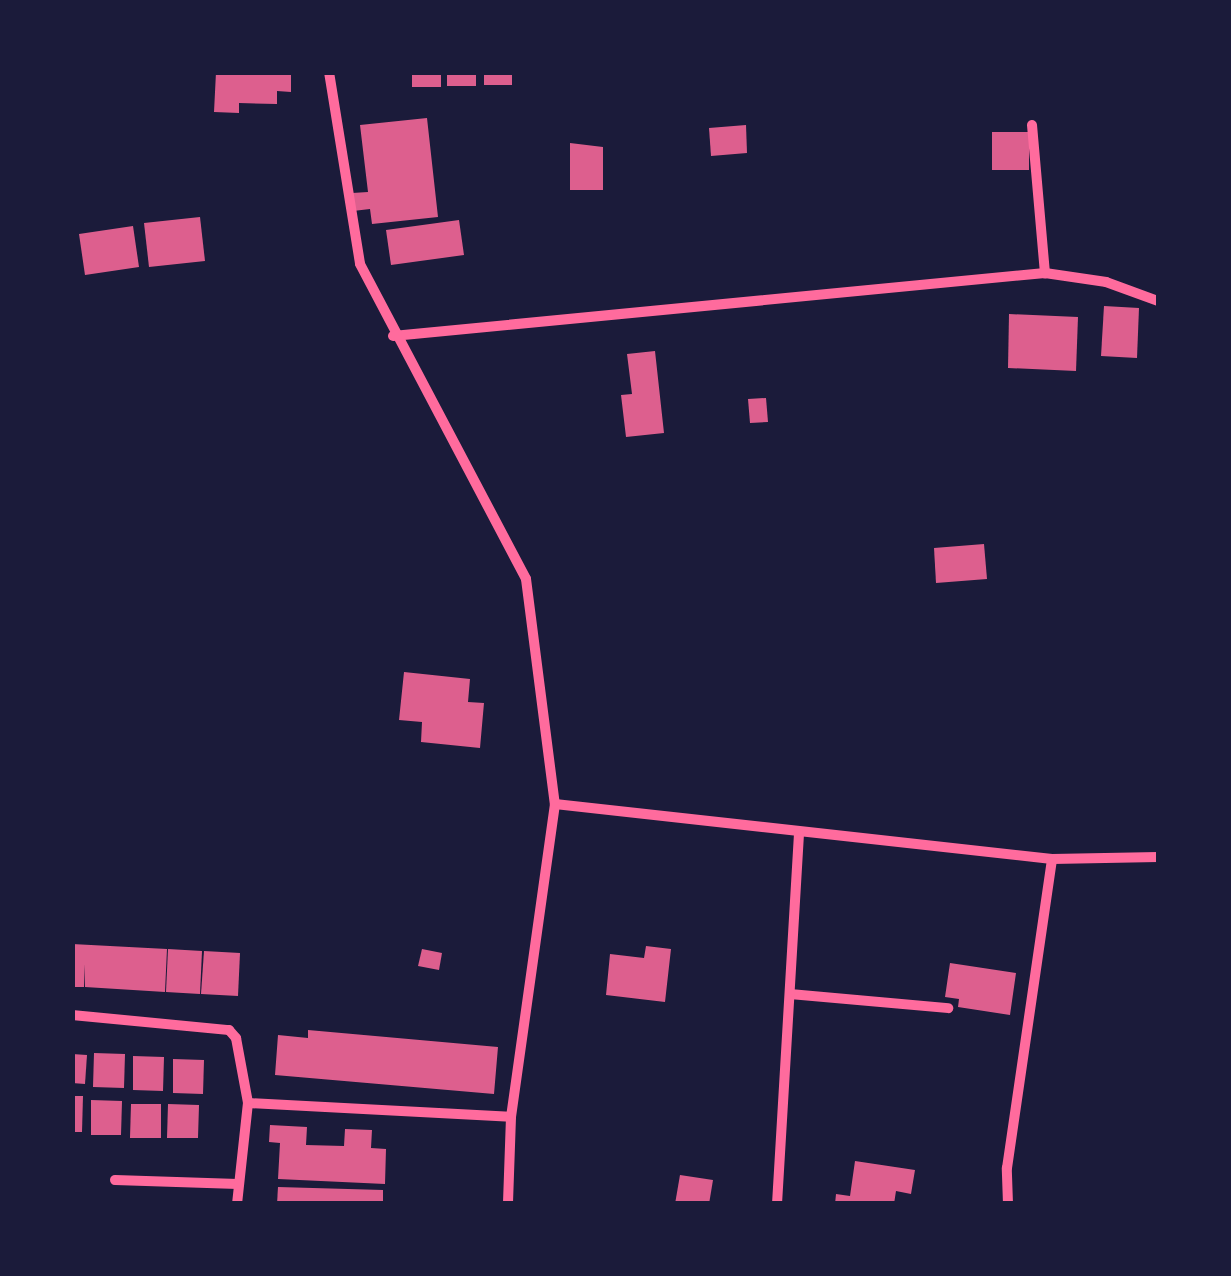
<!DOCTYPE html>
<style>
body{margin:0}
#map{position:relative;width:1231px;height:1276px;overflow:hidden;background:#1b1b3a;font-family:"Source Serif 4",serif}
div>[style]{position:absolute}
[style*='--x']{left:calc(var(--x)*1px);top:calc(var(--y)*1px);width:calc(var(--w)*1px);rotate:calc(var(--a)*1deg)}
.building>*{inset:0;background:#dd5f8e}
.minor>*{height:10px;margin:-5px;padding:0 5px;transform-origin:5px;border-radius:5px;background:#ff6b9d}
span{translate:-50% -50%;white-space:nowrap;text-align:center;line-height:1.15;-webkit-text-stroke:8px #1b1b3a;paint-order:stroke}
.frame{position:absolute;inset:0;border:75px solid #1b1b3a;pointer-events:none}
</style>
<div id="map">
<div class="building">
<i style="clip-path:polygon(216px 72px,291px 72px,291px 92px,277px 91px,277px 104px,239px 103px,239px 113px,214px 112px)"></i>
<i style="clip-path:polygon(412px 72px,441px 72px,441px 87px,412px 87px)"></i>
<i style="clip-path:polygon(447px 72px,476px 72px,476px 86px,447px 86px)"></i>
<i style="clip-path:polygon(484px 72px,512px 72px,512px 85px,484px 85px)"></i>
<i style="clip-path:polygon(427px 118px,438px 217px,372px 224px,370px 209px,353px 211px,352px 193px,368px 192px,360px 125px)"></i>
<i style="clip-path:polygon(746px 125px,747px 153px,711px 156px,709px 128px)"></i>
<i style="clip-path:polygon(992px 132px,1029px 132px,1029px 170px,992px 170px)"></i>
<i style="clip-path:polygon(570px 143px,603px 147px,603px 190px,570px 190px)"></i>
<i style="clip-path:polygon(200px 217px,205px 261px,149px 267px,144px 223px)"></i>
<i style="clip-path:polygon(459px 220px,464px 255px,391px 265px,386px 230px)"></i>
<i style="clip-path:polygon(133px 226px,139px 267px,85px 275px,79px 234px)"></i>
<i style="clip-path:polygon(1104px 306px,1139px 308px,1137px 358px,1101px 356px)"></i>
<i style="clip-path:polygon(1009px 314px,1078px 317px,1076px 371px,1008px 368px)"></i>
<i style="clip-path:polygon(655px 351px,664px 433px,626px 437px,621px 395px,632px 394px,627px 354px)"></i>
<i style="clip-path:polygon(766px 398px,768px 422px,750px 423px,748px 399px)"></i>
<i style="clip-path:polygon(984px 544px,987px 579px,936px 583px,934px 548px)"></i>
<i style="clip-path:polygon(404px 672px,470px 679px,468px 702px,484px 703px,480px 748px,421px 742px,422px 722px,399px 720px)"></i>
<i style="clip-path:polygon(72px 944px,167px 949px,165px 992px,85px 987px,85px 964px,84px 987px,72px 987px)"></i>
<i style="clip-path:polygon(646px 946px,671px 949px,665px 1002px,606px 995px,610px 954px,644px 958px)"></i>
<i style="clip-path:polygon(168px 949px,202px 951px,200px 994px,166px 992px)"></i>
<i style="clip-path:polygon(422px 949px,442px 953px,439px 970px,418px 966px)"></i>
<i style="clip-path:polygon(204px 951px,240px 953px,238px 996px,201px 994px)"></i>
<i style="clip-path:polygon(950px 963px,1016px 973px,1010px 1015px,958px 1007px,959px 999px,945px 997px)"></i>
<i style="clip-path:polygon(308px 1030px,498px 1047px,494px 1094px,275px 1075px,278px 1035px,308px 1038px)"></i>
<i style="clip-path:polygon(94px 1053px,125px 1054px,124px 1088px,93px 1087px)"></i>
<i style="clip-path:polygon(72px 1054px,87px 1055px,85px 1084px,72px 1083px)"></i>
<i style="clip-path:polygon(133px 1056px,164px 1057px,163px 1091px,133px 1090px)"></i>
<i style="clip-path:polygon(173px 1059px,204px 1060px,203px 1094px,173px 1093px)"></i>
<i style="clip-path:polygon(72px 1096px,83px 1096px,82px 1132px,72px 1132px)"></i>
<i style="clip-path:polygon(91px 1100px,122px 1101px,121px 1135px,91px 1135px)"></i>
<i style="clip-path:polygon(131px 1104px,161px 1104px,161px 1138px,130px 1138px)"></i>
<i style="clip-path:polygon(168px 1104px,199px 1105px,198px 1138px,167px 1138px)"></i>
<i style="clip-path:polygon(270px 1125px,307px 1127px,306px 1145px,344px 1146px,345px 1129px,372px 1130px,371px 1148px,386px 1149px,385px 1184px,278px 1179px,280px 1143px,269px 1142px)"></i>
<i style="clip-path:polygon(855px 1161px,915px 1170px,911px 1194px,896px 1191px,894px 1204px,835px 1204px,836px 1194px,850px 1196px)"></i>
<i style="clip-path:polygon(680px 1175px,713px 1180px,709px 1204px,675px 1204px)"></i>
<i style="clip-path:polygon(278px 1187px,383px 1190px,383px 1204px,277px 1204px)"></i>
</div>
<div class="minor">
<i style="--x:329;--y:72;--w:194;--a:80.8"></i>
<i style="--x:360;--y:264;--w:356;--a:62.2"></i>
<i style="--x:526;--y:579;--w:227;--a:82.7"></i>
<i style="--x:555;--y:804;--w:316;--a:98"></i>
<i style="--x:511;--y:1117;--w:87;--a:92"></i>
<i style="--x:1032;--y:125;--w:149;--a:85"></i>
<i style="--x:393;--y:336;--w:655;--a:-5.52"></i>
<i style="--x:1045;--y:273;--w:62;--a:8.4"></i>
<i style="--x:1106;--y:282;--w:55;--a:20.1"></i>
<i style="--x:555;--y:804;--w:500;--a:6.31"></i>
<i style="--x:1052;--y:859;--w:106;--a:-1.1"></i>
<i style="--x:790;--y:994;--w:159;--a:5.1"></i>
<i style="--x:72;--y:1015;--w:158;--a:5.5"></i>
<i style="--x:229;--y:1030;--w:11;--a:49"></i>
<i style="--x:236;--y:1038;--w:66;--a:79.5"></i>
<i style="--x:115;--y:1180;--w:123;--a:1.9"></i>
<i style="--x:237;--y:1204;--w:102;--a:-83.8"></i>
<i style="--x:248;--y:1103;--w:263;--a:3"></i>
<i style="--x:777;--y:1204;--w:370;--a:-86.6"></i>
<i style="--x:1008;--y:1204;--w:36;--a:-92"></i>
<i style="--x:1007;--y:1168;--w:312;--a:-81.7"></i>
</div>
<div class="frame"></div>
</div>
